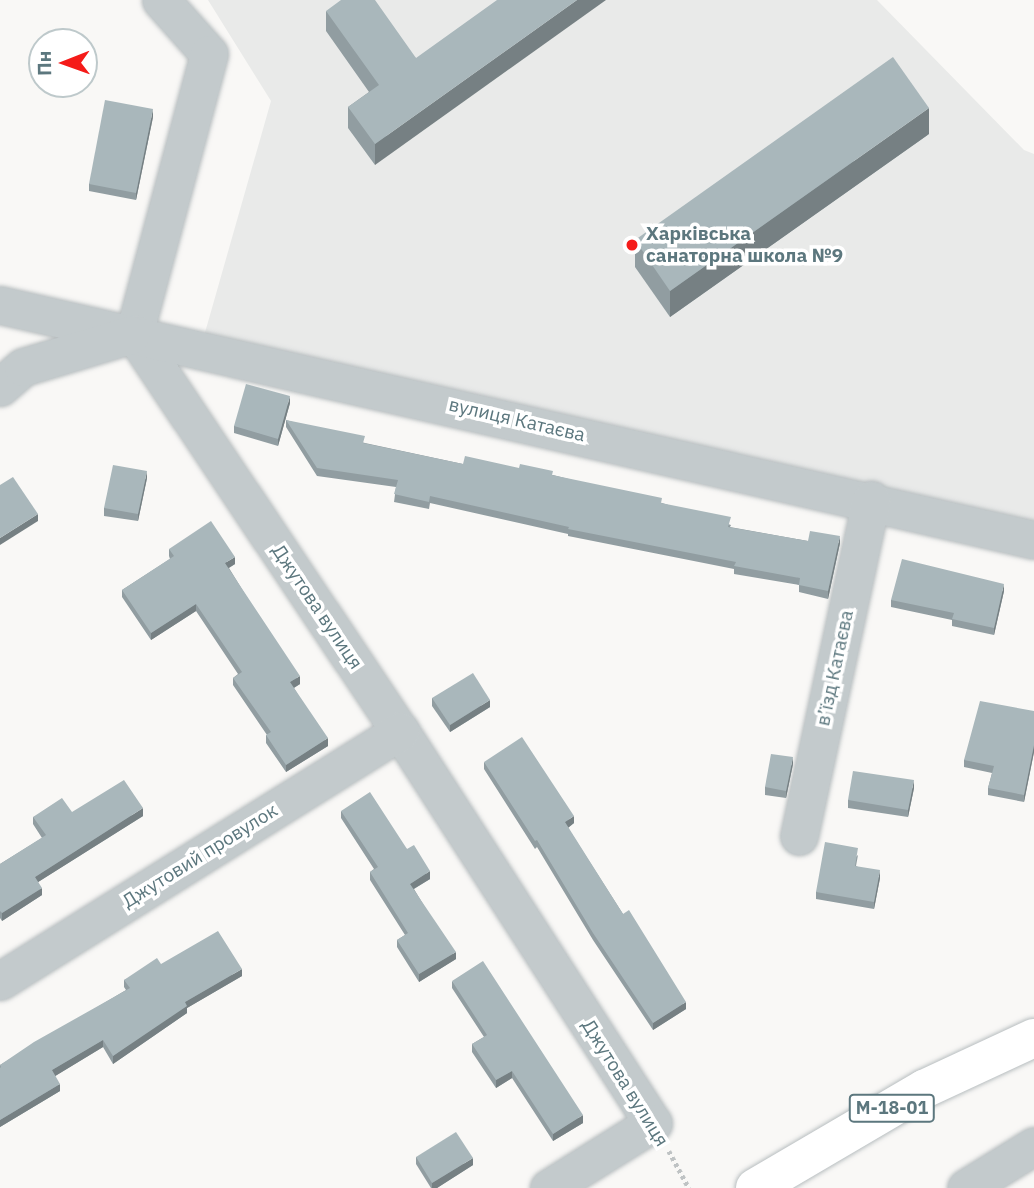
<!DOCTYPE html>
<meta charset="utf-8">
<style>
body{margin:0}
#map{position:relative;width:1034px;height:1188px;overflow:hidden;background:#f9f8f6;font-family:"IBM Plex Sans",sans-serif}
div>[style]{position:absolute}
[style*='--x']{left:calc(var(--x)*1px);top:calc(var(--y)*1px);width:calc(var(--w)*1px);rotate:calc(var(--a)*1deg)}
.built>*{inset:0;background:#e9eae9}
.path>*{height:4.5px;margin-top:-2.25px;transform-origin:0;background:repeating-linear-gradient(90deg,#bfc3c4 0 3.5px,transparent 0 7px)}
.roads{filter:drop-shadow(0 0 2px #b8bec0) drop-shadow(0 0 2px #b8bec0)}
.minor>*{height:37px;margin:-18.5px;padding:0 18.5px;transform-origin:18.5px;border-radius:18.5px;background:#c3cacc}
.trunk>*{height:38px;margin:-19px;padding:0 19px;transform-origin:19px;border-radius:19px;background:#fff}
.wall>*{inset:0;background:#919da1}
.shaded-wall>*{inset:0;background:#768083}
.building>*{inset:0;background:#a9b7bb}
.dots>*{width:19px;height:19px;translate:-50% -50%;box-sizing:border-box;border:4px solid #fff;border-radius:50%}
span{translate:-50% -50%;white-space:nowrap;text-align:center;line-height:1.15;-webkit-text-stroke:7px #fff;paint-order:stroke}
.shield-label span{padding:2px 5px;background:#fff;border:2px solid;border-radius:5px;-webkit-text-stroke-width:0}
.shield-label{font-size:18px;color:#5c777e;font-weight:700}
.poi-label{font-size:19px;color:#5c777e;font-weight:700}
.left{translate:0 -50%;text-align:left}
.street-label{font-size:19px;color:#5c777e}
.north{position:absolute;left:28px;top:28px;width:70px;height:70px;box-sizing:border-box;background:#fff;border:2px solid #bec9cb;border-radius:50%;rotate:269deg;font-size:19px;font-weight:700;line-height:28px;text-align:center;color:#5c777e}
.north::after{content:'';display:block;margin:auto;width:24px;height:32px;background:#f51b19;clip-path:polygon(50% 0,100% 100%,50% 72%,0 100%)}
</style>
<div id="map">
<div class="built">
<i style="clip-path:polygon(208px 0,877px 0,1024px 150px,1034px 154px,1034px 524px,204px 336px,271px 101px)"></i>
</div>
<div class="path">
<i style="--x:669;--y:1151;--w:42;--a:61.6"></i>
</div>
<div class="roads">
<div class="minor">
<i style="--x:161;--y:0;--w:72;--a:48.4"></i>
<i style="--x:209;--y:54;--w:290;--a:105"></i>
<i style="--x:134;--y:334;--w:478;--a:56.2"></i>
<i style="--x:400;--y:731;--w:467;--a:57.2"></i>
<i style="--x:653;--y:1123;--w:123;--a:148"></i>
<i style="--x:0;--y:305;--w:1060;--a:12.8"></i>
<i style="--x:0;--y:387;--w:30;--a:-41"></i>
<i style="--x:23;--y:367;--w:112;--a:-16.7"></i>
<i style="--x:799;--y:836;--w:344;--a:-77.9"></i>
<i style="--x:0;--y:981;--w:472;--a:-32"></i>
<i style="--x:966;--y:1188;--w:80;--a:-31.7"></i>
</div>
<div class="trunk">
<i style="--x:755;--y:1188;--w:196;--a:-30.4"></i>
<i style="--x:924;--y:1089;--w:121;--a:-24.9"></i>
</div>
</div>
<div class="wall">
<i style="clip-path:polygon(326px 11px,416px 58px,375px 165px,348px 128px,348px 107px,369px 92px,326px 31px)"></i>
<i style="clip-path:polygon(153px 117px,136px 200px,89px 191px,89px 184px)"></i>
<i style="clip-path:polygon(929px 134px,670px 317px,635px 267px,635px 240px)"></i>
<i style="clip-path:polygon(290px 403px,278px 446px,234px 433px,234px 426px)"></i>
<i style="clip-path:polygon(286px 420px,365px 443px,463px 464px,553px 475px,662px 503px,731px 525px,730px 527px,808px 541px,840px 543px,828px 599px,799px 592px,799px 585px,734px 574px,734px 569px,568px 536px,568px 534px,430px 503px,429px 509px,394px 502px,396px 487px,317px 476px,286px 427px)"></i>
<i style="clip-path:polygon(147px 478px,138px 521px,104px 516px,104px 508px)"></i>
<i style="clip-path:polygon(169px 549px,235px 564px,229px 568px,300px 684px,294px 688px,328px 746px,286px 772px,266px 743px,266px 735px,267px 735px,233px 685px,233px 678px,238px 674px,196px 611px,151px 640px,122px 597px,122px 590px,170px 559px,169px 556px)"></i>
<i style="clip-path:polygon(1004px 591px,994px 635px,952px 626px,952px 620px,891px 607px,891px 600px)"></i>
<i style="clip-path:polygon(432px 698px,490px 707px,450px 732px,432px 706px)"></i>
<i style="clip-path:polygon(1034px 711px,1034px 752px,1024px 802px,988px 795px,988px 788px,992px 773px,964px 767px,964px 760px)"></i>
<i style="clip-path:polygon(484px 762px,574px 823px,568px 828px,623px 914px,686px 1009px,653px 1030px,593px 940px,537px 847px,535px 849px,484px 769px)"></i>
<i style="clip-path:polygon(793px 764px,786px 798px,765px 795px,765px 787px)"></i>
<i style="clip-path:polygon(914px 788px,908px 817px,848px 808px,848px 800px)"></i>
<i style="clip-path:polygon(341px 811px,407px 849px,430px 879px,414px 889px,456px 959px,419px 982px,397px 947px,397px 940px,405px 935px,370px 880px,370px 872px,374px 869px,341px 818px)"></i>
<i style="clip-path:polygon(72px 812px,143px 816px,38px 882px,42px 895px,2px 921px,0 918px,0 864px,42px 838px,33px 824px,33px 817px)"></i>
<i style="clip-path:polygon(858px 855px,856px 866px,880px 878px,874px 909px,816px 899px,816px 892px)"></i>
<i style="clip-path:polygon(161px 964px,242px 976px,187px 1008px,187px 1013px,113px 1064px,103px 1047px,55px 1076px,60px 1091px,0 1127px,0 1065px,126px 990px,124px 987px,124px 980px)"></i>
<i style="clip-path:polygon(452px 981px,583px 1123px,553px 1141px,512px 1078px,496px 1088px,472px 1052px,472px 1044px,484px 1037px,452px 988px)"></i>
<i style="clip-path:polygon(416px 1157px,473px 1165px,437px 1188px,431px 1188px,416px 1164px)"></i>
</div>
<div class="shaded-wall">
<i style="clip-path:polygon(577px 0,606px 0,375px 165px,375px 144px)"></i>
<i style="clip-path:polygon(929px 108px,929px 134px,670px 317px,670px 291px)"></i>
<i style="clip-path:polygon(153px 109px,153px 117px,136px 200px,136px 193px)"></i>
<i style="clip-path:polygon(290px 396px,290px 403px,278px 446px,278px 439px)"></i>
<i style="clip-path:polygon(147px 471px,147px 478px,138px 521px,138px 514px)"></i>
<i style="clip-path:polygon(38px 514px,38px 521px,0 545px,0 538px)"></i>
<i style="clip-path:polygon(840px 536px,840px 543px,828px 599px,828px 591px)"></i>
<i style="clip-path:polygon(235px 557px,235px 564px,225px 570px,225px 563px)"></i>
<i style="clip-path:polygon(1004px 584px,1004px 591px,994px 635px,994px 628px)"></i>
<i style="clip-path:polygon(196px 604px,196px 611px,151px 640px,151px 633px)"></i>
<i style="clip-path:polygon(300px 676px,300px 684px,290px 690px,290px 682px)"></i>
<i style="clip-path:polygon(490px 700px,490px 707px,450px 732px,450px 725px)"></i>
<i style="clip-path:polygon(328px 738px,328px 746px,286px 772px,286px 765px)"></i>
<i style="clip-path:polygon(1034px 745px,1034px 752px,1024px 802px,1024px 795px)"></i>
<i style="clip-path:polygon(793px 757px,793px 764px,786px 798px,786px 791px)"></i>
<i style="clip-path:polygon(914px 780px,914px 788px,908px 817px,908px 810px)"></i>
<i style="clip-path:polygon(143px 808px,143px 816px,35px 884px,35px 877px)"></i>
<i style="clip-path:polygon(574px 816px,574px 823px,565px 830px,565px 822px)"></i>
<i style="clip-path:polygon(880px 870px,880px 878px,874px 909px,874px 902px)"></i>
<i style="clip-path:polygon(430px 871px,430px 879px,410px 891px,410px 884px)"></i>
<i style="clip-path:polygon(42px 888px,42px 895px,2px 921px,2px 913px)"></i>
<i style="clip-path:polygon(456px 952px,456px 959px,419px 982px,419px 974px)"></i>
<i style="clip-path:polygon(242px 969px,242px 976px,187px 1008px,187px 1013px,113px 1064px,113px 1056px,185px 1002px)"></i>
<i style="clip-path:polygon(686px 1002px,686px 1009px,653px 1030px,653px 1023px)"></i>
<i style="clip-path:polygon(103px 1040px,103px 1047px,52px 1078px,52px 1070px)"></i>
<i style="clip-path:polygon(512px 1071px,512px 1078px,496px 1088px,496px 1080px)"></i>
<i style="clip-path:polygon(60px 1084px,60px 1091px,0 1127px,0 1120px)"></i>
<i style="clip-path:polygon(583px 1115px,583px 1123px,553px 1141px,553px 1134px)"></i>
<i style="clip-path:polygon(473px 1158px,473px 1165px,437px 1188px,432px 1188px,432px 1183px)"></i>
</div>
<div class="building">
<i style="clip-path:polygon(341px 0,375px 0,416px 58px,497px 0,577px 0,375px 144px,348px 107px,379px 85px,326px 11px)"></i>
<i style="clip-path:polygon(893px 57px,929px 108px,670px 291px,635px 240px)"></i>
<i style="clip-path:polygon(105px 100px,153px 109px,136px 193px,89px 184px)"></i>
<i style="clip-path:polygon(246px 384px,290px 396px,278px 439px,234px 426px)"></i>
<i style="clip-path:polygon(286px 420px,365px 436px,363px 443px,463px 464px,465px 456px,519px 468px,520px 464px,553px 471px,552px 475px,662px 498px,661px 503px,731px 517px,728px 527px,808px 541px,810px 531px,840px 536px,828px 591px,799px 585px,800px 578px,734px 566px,736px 562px,568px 529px,569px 527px,430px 496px,429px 502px,394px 494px,398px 480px,317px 468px)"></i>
<i style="clip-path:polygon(113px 465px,147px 471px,138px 514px,104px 508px)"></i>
<i style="clip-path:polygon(13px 477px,38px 514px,0 538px,0 485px)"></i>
<i style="clip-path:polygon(211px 521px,235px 557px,225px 563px,300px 676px,290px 682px,328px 738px,286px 765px,266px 735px,271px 732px,233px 678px,242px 672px,196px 604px,151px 633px,122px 590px,174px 556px,169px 549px)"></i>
<i style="clip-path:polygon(902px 559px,1004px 584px,994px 628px,952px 619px,954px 613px,891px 600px)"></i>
<i style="clip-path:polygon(473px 673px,490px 700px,450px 725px,432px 698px)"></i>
<i style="clip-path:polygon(980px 701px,1034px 711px,1034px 745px,1024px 795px,988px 788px,994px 766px,964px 760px)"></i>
<i style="clip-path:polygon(522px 737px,574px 816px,565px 822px,623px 914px,629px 910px,686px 1002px,653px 1023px,593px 933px,537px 840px,535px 841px,484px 762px)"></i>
<i style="clip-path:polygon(771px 754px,793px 757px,786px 791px,765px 787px)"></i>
<i style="clip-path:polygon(853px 771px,914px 780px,908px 810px,848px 800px)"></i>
<i style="clip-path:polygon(124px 780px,143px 808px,35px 877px,42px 888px,2px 913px,0 911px,0 864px,46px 835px,33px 817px,62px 798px,72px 812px)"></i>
<i style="clip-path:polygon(370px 792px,407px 849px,414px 845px,430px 871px,410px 884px,456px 952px,419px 974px,397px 940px,408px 933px,370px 872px,378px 867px,341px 811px)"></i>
<i style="clip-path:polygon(825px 842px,858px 848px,855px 866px,880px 870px,874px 902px,816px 892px)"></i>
<i style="clip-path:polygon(218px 931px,242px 969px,185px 1002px,187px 1006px,113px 1056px,103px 1040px,52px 1070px,60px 1084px,0 1120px,0 1068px,1px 1067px,0 1065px,34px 1042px,130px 988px,124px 980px,157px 958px,161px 964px)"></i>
<i style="clip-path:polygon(483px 961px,583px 1115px,553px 1134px,512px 1071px,496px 1080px,472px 1044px,487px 1035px,452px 981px)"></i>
<i style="clip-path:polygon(456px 1132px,473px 1158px,432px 1183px,416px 1157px)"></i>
</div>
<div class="dots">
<i style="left:632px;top:245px;background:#f51b19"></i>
</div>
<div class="shield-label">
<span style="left:892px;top:1108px">М-18-01</span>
</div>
<div class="poi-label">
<span class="left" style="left:646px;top:245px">Харківська<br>санаторна школа №9</span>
</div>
<div class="street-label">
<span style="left:517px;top:420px;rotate:13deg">вулиця Катаєва</span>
<span style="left:317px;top:607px;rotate:56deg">Джутова вулиця</span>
<span style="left:835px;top:668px;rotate:-78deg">в’їзд Катаєва</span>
<span style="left:200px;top:856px;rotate:-32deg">Джутовий провулок</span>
<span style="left:625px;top:1083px;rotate:58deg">Джутова вулиця</span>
</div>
<div class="north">Пн</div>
</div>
